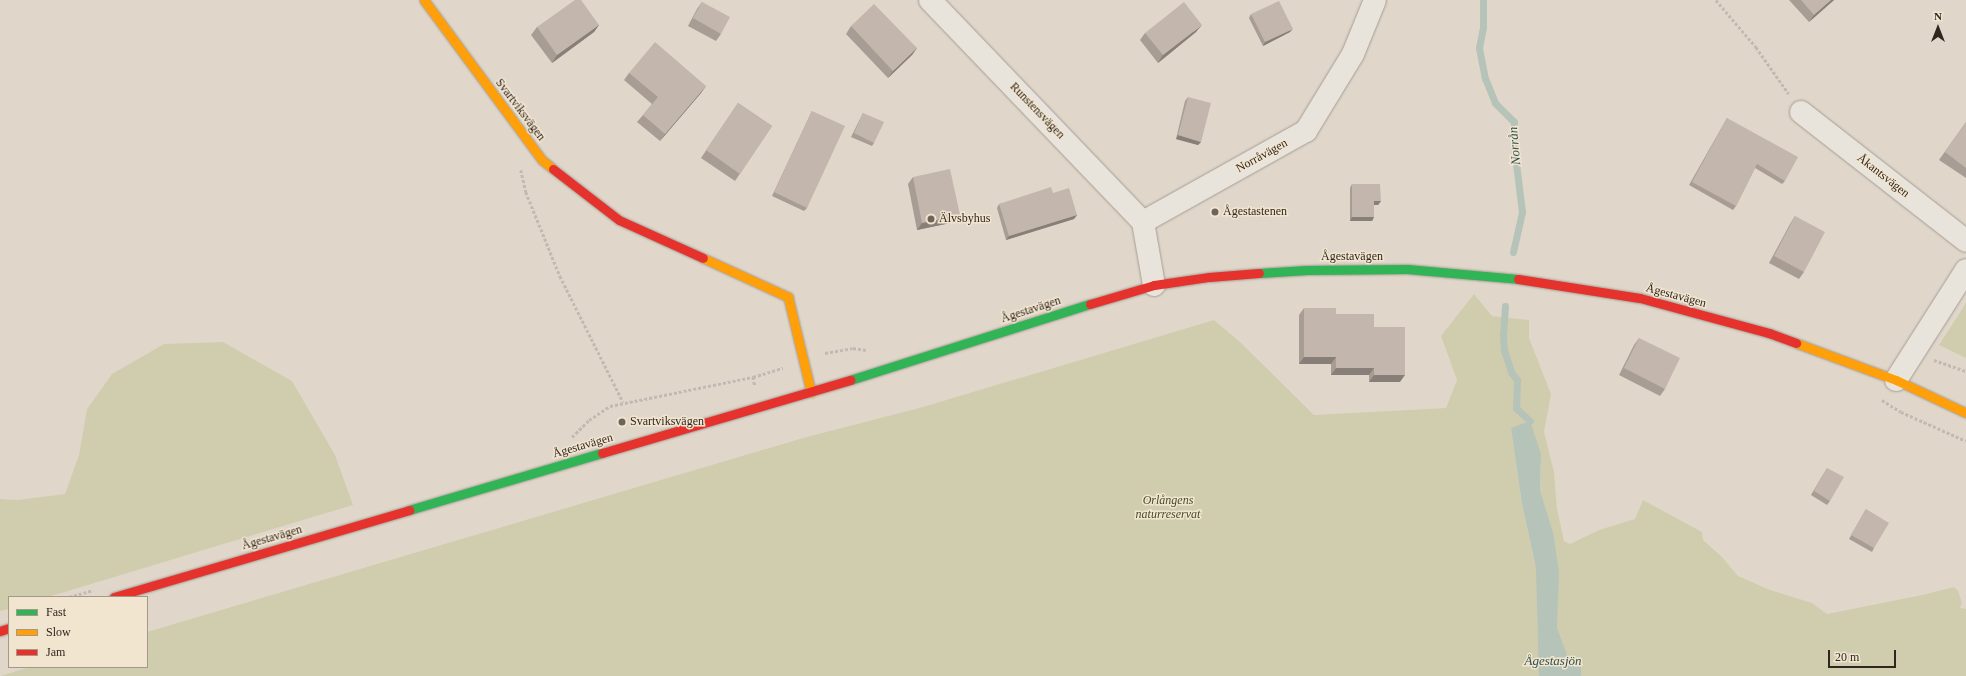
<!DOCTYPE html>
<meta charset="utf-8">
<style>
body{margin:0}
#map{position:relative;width:1966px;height:676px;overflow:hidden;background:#e0d7ca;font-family:Georgia,serif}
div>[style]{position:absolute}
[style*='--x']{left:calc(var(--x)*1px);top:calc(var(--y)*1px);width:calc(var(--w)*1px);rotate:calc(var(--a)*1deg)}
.green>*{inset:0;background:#d0cdae}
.water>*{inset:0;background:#b6c3b9}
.stream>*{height:7px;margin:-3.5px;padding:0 3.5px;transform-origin:3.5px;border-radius:3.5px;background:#b6c3b9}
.path>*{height:2.5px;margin-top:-1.25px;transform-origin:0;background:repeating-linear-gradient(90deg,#c1bab3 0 3px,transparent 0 5px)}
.roads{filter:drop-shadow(0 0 1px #a59d94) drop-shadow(0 0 1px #a59d94)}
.street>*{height:22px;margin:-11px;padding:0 11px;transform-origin:11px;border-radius:11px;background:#e8e3db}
.fast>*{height:9px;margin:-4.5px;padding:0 4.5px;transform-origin:4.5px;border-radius:4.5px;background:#30b455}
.slow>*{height:9px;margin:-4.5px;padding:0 4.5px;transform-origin:4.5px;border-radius:4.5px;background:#ff9f0a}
.jam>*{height:9px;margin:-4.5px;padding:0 4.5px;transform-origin:4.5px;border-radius:4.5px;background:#e5322d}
.wall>*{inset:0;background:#a89d94}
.shaded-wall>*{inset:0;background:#887f78}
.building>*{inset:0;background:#c3b6ac}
.dots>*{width:11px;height:11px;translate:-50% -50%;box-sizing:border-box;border:2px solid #f1e5d0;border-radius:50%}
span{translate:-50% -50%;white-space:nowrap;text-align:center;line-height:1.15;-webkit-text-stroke:3px #f1e5d0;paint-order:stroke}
.street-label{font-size:12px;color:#31261e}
.poi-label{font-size:12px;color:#31261e}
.left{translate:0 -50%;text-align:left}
.park-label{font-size:12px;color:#454c26;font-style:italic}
.water-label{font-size:13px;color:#2e504b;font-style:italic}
.legend{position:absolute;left:8px;top:596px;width:140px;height:72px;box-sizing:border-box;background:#f1e5d0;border:1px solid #a49989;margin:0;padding:5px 7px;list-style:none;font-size:12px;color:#31261e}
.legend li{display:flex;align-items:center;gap:8px;height:20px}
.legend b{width:20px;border:1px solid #a49989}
.north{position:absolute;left:1918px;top:8px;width:40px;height:40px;-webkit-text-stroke:3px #f1e5d0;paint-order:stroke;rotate:0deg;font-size:11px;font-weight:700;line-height:16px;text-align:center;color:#31261e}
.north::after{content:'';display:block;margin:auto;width:14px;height:18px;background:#31261e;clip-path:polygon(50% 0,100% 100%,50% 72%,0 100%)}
.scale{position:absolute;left:1828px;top:650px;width:68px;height:18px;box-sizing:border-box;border:2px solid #31261e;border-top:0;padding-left:5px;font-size:12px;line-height:14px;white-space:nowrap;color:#31261e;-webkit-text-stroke:3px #f1e5d0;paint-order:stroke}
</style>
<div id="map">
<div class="green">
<i style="clip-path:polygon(evenodd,1474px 294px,1492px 316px,1529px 320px,1529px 338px,1551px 394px,1544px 432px,1554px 472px,1557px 509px,1564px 541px,1570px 544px,1599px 530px,1635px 519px,1643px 500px,1702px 532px,1703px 540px,1722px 557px,1738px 576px,1770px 590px,1812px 603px,1827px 614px,1922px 595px,1954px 587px,1958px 591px,1962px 603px,1960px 608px,1966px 609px,1966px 676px,0 676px,30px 667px,147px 667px,147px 632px,803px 438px,923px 407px,1214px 320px,1239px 341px,1314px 415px,1446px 408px,1457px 380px,1441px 336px,1474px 294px,1511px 428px,1541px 454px,1540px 490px,1553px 532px,1535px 564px,1522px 504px,1511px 428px)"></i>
<i style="clip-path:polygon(1966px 303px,1966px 358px,1939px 345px)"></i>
<i style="clip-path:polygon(223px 342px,292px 381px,335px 455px,353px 505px,48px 597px,9px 597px,9px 609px,0 611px,0 499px,17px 500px,65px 494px,79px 455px,87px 409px,112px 374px,164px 344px)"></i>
</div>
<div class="water">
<i style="clip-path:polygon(1530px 421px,1541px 454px,1540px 490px,1553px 532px,1559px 572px,1557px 628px,1567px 655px,1581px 666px,1581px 676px,1539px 676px,1536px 568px,1522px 504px,1511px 428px)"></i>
</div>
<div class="stream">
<i style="--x:1483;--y:0;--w:27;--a:90"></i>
<i style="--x:1483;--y:27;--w:21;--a:101"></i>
<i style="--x:1479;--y:48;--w:31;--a:79"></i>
<i style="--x:1485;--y:78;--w:27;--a:68"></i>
<i style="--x:1495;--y:103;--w:27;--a:45"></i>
<i style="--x:1514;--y:122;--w:25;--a:90"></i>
<i style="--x:1514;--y:147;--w:65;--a:83"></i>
<i style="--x:1522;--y:212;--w:41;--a:102.7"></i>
<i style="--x:1505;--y:306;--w:27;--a:94"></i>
<i style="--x:1503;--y:333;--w:17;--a:87"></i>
<i style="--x:1504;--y:350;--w:23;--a:72"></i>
<i style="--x:1511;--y:372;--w:10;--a:53"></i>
<i style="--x:1517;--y:380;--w:28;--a:92"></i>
<i style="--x:1516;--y:408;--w:19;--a:43"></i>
</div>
<div class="path">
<i style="--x:1716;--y:0;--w:62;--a:49.6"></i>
<i style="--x:1756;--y:47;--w:57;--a:54.9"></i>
<i style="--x:521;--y:170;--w:23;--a:77"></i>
<i style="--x:526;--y:192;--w:91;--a:68"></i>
<i style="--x:560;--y:276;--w:141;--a:63.4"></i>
<i style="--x:825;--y:353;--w:28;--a:-10"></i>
<i style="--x:853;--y:348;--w:13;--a:9"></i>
<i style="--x:1934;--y:360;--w:34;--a:19"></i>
<i style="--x:753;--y:377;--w:9;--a:77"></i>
<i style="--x:1882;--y:400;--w:22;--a:32"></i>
<i style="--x:1901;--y:412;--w:71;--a:24"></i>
<i style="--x:572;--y:437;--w:24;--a:-45"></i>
<i style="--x:589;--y:420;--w:25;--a:-34"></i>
<i style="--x:610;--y:406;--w:146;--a:-11.5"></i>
<i style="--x:753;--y:377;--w:31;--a:-17"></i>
<i style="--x:69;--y:597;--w:25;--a:-16"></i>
</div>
<div class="roads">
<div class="street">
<i style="--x:930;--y:0;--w:308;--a:46.2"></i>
<i style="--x:1801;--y:112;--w:209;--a:38"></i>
<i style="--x:1143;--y:222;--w:187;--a:-29.2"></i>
<i style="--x:1306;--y:131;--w:90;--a:-58.6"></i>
<i style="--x:1353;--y:54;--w:58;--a:-67.8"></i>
<i style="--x:1143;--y:222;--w:64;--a:80.1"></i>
<i style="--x:1896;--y:380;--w:130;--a:-57.5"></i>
</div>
<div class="fast">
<i style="--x:1259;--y:273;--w:48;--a:-3.6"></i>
<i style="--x:1307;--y:270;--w:100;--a:-0.6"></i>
<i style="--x:1407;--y:269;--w:111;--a:5.1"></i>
<i style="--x:850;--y:380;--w:252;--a:-17.6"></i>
<i style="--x:409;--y:510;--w:201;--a:-16.5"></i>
</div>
<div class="slow">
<i style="--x:424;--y:0;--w:199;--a:53.6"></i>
<i style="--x:542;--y:160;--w:14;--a:39"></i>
<i style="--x:703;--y:258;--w:94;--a:24.6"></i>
<i style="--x:788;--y:297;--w:98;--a:76.4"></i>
<i style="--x:1796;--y:343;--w:107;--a:20.3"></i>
<i style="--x:1896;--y:380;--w:77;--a:25.2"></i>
</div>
<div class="jam">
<i style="--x:553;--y:169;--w:83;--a:37.7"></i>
<i style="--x:619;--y:220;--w:92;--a:24.3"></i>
<i style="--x:1518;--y:279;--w:123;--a:8.9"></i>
<i style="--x:1640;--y:298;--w:134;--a:15.2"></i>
<i style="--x:1769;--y:333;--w:29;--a:20"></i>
<i style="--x:1090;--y:304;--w:67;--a:-16.5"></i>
<i style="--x:1154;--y:285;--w:56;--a:-8.3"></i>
<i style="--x:1209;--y:277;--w:50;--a:-4.6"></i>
<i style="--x:602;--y:453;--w:259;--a:-16.4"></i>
<i style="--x:114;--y:597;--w:308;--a:-16.4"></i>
<i style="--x:0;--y:631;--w:9;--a:-18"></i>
</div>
</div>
<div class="wall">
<i style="clip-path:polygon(1789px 0,1834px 0,1809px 22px)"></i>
<i style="clip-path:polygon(702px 2px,721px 34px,716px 41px,688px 26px,697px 9px)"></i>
<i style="clip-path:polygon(1251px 14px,1290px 32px,1263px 46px,1249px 18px)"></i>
<i style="clip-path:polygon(599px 25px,594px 32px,552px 63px,531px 35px,537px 27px)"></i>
<i style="clip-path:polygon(851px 26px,917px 48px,912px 55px,888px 78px,846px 34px)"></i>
<i style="clip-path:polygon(1196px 32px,1158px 63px,1140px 40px,1145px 33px)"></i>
<i style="clip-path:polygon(629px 73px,706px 86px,701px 93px,660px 141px,637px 122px,643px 115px,652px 104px,624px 80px)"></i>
<i style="clip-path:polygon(1188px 97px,1201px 142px,1198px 145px,1176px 139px,1185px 101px)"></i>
<i style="clip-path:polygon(738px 103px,772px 126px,735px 181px,701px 158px)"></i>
<i style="clip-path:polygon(812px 111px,807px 208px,804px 211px,772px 196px,810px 115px)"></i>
<i style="clip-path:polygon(863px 113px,874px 143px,872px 146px,851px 137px)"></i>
<i style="clip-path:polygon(1727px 118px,1785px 181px,1782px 184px,1755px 168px,1736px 206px,1733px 210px,1689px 185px)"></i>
<i style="clip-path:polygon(1966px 122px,1966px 178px,1939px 160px)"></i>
<i style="clip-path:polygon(913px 177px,955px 222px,917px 230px,908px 184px)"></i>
<i style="clip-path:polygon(1352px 184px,1381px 201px,1378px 205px,1374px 205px,1374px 217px,1372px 221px,1350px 221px,1350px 188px)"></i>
<i style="clip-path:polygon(1053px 193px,1077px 215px,1074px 219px,1006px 240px,997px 208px,999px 204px)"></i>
<i style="clip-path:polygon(1795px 216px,1804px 272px,1799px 279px,1769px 263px,1790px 224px)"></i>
<i style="clip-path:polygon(1304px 308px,1336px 314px,1374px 327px,1400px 382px,1369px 382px,1369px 375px,1331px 375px,1331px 364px,1299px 364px,1299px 315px)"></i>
<i style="clip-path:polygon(1639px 338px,1665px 389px,1660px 396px,1619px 375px,1634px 345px)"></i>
<i style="clip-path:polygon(1827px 468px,1830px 501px,1827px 505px,1811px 495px)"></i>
<i style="clip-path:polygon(1866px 509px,1874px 548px,1872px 552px,1849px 539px)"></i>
</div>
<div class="shaded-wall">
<i style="clip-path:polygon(1831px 0,1834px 0,1809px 22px,1814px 15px)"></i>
<i style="clip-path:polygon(599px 25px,594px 32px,552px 63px,557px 55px)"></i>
<i style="clip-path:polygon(1202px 25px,1196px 32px,1158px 63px,1163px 55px)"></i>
<i style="clip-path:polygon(1293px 29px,1290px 32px,1263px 46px,1265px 42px)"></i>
<i style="clip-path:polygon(917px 48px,912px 55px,888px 78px,893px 71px)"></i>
<i style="clip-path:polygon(706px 86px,701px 93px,660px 141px,665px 134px)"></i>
<i style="clip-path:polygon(1178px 135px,1201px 142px,1198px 145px,1176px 139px)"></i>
<i style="clip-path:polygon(1374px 201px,1381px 201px,1378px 205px,1372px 205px)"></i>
<i style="clip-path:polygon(960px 215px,955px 222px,917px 230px,922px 223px)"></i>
<i style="clip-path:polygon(1077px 215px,1074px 219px,1006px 240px,1009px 236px)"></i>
<i style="clip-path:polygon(1352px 217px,1374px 217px,1372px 221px,1350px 221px)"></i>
<i style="clip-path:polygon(1304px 357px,1336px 357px,1331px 364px,1299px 364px)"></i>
<i style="clip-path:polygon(1336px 368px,1374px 368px,1369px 375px,1331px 375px)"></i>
<i style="clip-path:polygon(1374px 375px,1405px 375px,1400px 382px,1369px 382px)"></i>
</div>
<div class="building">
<i style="clip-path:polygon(575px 0,581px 0,599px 25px,557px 55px,537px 27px)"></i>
<i style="clip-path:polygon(1801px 0,1831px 0,1814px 15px)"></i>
<i style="clip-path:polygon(1279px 1px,1293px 29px,1265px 42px,1251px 14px)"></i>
<i style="clip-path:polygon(702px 2px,730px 17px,721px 34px,693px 18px)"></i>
<i style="clip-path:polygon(1184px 2px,1202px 25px,1163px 55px,1145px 33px)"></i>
<i style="clip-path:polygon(874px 4px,917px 48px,893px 71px,851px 26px)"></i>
<i style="clip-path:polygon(655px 42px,706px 86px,665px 134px,643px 115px,658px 97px,629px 73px)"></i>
<i style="clip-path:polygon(1188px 97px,1211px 103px,1201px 142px,1178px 135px)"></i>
<i style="clip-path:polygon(738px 103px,772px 126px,740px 174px,706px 150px)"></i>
<i style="clip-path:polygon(812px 111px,845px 126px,807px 208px,774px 192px)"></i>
<i style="clip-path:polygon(863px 113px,884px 122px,874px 143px,854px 133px)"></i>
<i style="clip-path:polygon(1727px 118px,1798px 157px,1785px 181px,1757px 164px,1736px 206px,1692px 182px)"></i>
<i style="clip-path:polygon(1966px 122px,1966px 168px,1945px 152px)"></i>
<i style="clip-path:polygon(950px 169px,960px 215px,922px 223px,913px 177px)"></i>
<i style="clip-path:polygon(1352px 184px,1380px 184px,1381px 201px,1374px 201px,1374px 217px,1352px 217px)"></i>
<i style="clip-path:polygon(1051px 187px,1053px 193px,1069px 188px,1077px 215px,1009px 236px,999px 204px)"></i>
<i style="clip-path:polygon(1795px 216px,1825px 232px,1804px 272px,1774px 256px)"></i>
<i style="clip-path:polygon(1304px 308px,1336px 308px,1336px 314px,1374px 314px,1374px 327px,1405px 327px,1405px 375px,1374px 375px,1374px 368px,1336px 368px,1336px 357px,1304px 357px)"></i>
<i style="clip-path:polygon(1639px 338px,1680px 358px,1665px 389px,1624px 368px)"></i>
<i style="clip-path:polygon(1827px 468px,1844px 477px,1830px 501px,1814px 491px)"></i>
<i style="clip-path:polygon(1866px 509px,1889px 523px,1874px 548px,1851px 535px)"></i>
</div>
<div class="dots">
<i style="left:1215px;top:212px;background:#6e645a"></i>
<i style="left:931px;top:219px;background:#6e645a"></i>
<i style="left:622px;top:422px;background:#6e645a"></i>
</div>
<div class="street-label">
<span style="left:520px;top:110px;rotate:53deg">Svartviksvägen</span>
<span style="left:1037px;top:111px;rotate:46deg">Runstensvägen</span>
<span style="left:1262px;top:156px;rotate:-29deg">Norråvägen</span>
<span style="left:1883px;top:176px;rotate:38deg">Åkantsvägen</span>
<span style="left:1352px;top:257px">Ågestavägen</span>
<span style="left:1676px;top:296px;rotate:15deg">Ågestavägen</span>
<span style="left:1031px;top:310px;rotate:-18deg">Ågestavägen</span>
<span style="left:583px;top:446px;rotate:-16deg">Ågestavägen</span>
<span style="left:272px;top:538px;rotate:-16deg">Ågestavägen</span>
</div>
<div class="poi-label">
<span class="left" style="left:1223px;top:212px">Ågestastenen</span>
<span class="left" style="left:939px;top:219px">Älvsbyhus</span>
<span class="left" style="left:630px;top:422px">Svartviksvägen</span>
</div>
<div class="park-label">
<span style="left:1168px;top:508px">Orlångens<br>naturreservat</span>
</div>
<div class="water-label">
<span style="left:1515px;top:146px;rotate:-95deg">Norrån</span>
<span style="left:1553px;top:661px">Ågestasjön</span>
</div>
<ul class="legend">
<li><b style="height:5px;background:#30b455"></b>Fast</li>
<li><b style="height:5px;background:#ff9f0a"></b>Slow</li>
<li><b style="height:5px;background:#e5322d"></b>Jam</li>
</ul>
<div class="north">N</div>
<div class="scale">20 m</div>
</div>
